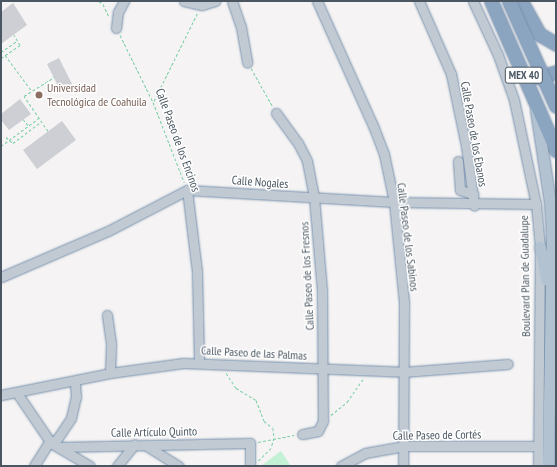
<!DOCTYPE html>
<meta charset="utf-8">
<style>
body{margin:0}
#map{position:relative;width:557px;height:467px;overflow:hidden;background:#f5f3f3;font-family:"PT Sans Narrow",sans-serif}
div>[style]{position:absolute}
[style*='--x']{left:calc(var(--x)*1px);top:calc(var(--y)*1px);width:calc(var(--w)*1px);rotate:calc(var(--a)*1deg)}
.green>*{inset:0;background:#c3f1d5}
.building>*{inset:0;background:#cdcfd5}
.path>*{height:1px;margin-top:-0.5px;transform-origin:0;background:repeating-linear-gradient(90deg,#7ad0a6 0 3px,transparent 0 5px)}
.roads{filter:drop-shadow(0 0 1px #7690ad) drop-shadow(0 0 1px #7690ad)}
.minor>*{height:9px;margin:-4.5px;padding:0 4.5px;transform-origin:4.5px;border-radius:4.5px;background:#c1cad2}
.major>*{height:11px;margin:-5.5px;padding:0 5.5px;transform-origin:5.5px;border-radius:5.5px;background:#b3c2d1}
.highway>*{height:13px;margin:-6.5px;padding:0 6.5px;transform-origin:6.5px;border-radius:6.5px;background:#8ba5c1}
.bridges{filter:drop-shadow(0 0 1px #7690ad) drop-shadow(0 0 1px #7690ad)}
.highway-bridge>*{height:13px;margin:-6.5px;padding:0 6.5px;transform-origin:6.5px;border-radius:6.5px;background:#8ba5c1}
.dots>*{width:11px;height:11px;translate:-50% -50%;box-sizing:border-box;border:2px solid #fff;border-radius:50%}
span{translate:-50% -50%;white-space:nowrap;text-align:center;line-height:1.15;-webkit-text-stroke:3px #fff;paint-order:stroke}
.shield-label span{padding:1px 3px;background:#fff;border:1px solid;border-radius:3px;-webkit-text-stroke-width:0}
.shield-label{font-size:11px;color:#4a5661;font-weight:700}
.education-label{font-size:12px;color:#785e54}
.left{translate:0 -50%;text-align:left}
.street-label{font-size:12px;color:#4a5661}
.frame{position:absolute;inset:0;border:2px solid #4a5661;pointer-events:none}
</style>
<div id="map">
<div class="green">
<i style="clip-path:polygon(281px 451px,290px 465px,261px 466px)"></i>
</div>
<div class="building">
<i style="clip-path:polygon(13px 3px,27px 25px,1px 44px,1px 12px)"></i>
<i style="clip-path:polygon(59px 58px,73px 86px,61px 92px,47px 64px)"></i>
<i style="clip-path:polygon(20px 99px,31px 114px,9px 130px,1px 120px,1px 114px)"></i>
<i style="clip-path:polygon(62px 121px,76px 140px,37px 169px,23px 150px)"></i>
</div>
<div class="path">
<i style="--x:99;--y:1;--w:5;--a:37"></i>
<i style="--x:103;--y:4;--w:14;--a:65"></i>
<i style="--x:120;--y:35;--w:75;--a:63.8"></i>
<i style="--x:153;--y:102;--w:86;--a:68.8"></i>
<i style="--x:1;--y:52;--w:19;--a:-35"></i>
<i style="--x:5;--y:55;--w:44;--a:53.4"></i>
<i style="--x:1;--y:58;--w:23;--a:-34"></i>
<i style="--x:20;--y:45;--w:12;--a:-121"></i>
<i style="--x:251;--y:68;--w:45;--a:60.6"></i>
<i style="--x:154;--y:101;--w:99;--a:-63.7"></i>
<i style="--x:23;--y:119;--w:8;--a:50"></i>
<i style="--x:48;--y:131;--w:42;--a:-124.4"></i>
<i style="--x:24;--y:96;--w:36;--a:-32"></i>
<i style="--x:6;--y:137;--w:9;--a:41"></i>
<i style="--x:13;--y:143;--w:35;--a:-37"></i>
<i style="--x:1;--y:146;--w:47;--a:-36.4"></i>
<i style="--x:226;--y:373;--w:18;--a:56"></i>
<i style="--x:236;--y:388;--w:23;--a:31"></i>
<i style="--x:256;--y:400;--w:22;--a:69"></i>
<i style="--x:264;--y:421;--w:11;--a:38"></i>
<i style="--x:273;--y:428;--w:10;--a:84"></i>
<i style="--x:274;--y:438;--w:10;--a:107"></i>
<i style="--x:271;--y:448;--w:20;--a:135"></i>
<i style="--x:331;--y:415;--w:21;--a:-39"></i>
<i style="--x:347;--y:402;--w:28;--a:-55"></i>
<i style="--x:258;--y:442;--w:37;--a:-11"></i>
</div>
<div class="roads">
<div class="minor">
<i style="--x:184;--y:1;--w:18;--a:13"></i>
<i style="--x:202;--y:5;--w:14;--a:-17"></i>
<i style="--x:232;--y:1;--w:28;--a:71"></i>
<i style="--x:241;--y:27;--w:36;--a:80"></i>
<i style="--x:317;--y:1;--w:139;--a:65.8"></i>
<i style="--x:374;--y:128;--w:28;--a:69"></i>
<i style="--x:384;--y:154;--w:49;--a:78.2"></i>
<i style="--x:394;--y:202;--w:100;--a:84.3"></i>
<i style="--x:404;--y:302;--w:164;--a:90.3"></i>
<i style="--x:419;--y:1;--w:80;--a:66.3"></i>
<i style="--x:451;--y:74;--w:74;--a:78.2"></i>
<i style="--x:466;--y:146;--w:60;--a:82.3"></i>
<i style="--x:473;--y:1;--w:60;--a:65.2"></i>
<i style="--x:498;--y:55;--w:48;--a:70.4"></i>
<i style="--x:514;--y:100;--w:106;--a:78.1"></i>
<i style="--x:536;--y:204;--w:43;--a:84.7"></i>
<i style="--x:540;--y:247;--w:219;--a:90.5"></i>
<i style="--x:116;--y:28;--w:16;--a:-83"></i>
<i style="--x:118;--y:12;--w:13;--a:-61"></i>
<i style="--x:276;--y:113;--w:37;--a:54"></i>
<i style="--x:298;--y:143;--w:20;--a:63"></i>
<i style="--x:307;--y:161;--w:37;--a:79"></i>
<i style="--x:314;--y:197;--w:93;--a:85.1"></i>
<i style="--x:322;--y:290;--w:131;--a:89.6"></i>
<i style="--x:323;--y:421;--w:11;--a:117"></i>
<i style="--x:318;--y:431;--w:16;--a:169"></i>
<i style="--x:458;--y:161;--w:29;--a:86"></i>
<i style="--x:460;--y:190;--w:14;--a:17"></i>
<i style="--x:187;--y:190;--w:83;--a:83"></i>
<i style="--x:197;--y:272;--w:90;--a:88.7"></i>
<i style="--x:1;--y:277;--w:116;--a:-23.3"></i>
<i style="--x:108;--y:231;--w:89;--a:-27.4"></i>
<i style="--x:187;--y:190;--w:207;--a:3.3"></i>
<i style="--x:394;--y:202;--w:142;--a:0.8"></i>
<i style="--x:107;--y:315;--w:30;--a:82"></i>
<i style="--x:111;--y:345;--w:28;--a:92"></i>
<i style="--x:17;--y:393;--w:60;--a:55.8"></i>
<i style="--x:51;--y:443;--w:45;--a:30.5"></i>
<i style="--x:1;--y:395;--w:111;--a:-11.4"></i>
<i style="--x:110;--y:373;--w:74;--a:-7.8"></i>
<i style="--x:183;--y:363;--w:220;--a:2.3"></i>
<i style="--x:403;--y:372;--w:105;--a:-4.4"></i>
<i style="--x:145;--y:445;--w:40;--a:32"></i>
<i style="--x:58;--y:447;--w:192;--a:-1.2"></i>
<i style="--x:250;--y:443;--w:23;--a:90"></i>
<i style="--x:34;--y:466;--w:25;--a:-58"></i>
<i style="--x:47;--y:445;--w:12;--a:-31"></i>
<i style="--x:57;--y:439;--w:25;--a:-56"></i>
<i style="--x:71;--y:418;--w:22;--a:-77"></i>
<i style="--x:76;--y:397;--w:16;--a:-94"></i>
<i style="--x:117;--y:466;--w:28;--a:-51"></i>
<i style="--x:341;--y:466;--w:27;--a:-28"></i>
<i style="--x:365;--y:453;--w:40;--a:-10"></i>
<i style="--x:404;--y:446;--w:134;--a:0"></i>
</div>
<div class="major">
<i style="--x:536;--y:110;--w:94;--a:81.4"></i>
<i style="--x:550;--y:203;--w:30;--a:86"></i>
<i style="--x:552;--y:233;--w:233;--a:91"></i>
<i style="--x:540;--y:247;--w:33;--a:79"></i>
</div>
<div class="highway">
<i style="--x:491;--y:1;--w:163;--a:66.4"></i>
<i style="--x:521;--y:1;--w:38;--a:61"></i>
<i style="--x:539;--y:34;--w:20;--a:30"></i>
<i style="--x:532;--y:76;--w:7;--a:8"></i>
<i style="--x:539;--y:77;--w:18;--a:-16"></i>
</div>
</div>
<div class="bridges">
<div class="highway-bridge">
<i style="--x:509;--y:1;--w:115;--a:65.9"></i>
</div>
</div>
<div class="dots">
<i style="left:39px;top:95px;background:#8d6e63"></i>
</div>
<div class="shield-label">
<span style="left:524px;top:75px">MEX 40</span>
</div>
<div class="education-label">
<span class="left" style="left:47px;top:95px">Universidad<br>Tecnológica de Coahuila</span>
</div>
<div class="street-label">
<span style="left:474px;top:134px;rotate:80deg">Calle Paseo de los Ebanos</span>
<span style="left:178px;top:140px;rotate:70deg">Calle Paseo de los Encinos</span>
<span style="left:260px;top:182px;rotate:4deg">Calle Nogales</span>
<span style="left:408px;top:237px;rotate:83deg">Calle Paseo de los Sabinos</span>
<span style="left:307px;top:276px;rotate:-93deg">Calle Paseo de los Fresnos</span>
<span style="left:525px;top:276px;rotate:-91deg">Boulevard Plan de Guadalupe</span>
<span style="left:254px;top:353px;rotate:3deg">Calle Paseo de las Palmas</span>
<span style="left:154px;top:432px;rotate:-1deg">Calle Artículo Quinto</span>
<span style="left:437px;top:435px;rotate:-1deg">Calle Paseo de Cortés</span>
</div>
<div class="frame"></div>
</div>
